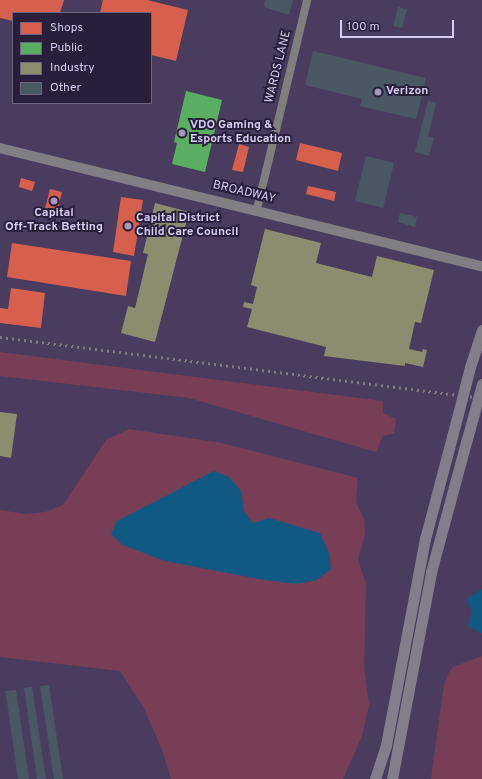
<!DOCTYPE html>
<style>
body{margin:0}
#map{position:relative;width:482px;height:779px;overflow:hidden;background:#4a3c5f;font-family:Overpass,sans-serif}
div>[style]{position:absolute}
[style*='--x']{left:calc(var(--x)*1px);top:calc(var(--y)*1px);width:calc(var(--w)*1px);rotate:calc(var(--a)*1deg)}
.green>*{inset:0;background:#773e56}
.water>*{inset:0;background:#105982}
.shops>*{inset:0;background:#d6604d}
.public>*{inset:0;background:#5aae61}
.industry>*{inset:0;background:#8c8c6e}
.building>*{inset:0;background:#4a5866}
.tertiary>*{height:8px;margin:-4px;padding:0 4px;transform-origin:4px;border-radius:4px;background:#807f7c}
.primary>*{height:10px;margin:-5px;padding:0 5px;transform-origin:5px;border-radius:5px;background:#827f84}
.motorway>*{height:11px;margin:-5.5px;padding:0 5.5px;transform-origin:5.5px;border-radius:5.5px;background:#847d8a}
.rail>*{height:2.5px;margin-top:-1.25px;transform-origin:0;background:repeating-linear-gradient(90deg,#7f7b84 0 2px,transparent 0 6px)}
.motorway-bridge>*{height:11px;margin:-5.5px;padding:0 5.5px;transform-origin:5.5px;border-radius:5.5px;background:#847d8a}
.dots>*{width:11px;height:11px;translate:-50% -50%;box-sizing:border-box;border:2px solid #291f3b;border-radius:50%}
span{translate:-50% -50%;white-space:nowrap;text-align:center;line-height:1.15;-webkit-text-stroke:4px #291f3b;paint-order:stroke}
.street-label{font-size:12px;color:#d6cbf0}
.poi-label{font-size:12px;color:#d6cbf0;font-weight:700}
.left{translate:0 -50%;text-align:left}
.legend{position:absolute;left:12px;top:12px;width:140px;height:92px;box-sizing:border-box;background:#291f3b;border:1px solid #6e6483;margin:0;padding:5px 7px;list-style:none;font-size:12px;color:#d6cbf0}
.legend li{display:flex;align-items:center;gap:8px;height:20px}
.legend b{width:20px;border:1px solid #6e6483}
.scale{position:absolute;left:340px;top:20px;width:114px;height:18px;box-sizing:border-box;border:2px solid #d6cbf0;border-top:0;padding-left:5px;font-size:12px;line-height:14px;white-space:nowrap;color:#d6cbf0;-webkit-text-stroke:3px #291f3b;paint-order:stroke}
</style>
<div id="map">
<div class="green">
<i style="clip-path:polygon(0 352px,383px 401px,383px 413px,396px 419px,394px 433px,383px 436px,376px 452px,189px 398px,0 376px)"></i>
<i style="clip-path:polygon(129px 429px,222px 443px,358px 478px,356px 502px,364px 519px,365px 535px,358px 560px,366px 584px,364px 667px,369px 705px,362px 736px,343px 779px,171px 779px,162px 750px,144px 708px,120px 671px,0 657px,0 510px,25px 514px,45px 512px,63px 505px,106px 440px)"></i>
<i style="clip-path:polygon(482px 656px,482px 779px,431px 779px,444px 684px,449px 672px,453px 667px)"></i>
</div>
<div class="water">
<i style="clip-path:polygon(214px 471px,229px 477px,241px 491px,244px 511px,253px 523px,269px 518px,320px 533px,329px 553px,331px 569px,317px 580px,296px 584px,258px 579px,165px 561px,123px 545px,111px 534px,117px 521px)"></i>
<i style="clip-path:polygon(482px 589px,482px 633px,468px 626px,472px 612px,467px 599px)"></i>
</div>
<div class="shops">
<i style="clip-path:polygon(0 0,64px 0,60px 13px,13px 13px,13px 21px,0 18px)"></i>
<i style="clip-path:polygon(103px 0,147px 0,188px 10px,176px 61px,151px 55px,151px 13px,100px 13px)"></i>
<i style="clip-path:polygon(300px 143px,342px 153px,338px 171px,296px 160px)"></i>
<i style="clip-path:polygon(239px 144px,249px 147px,243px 172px,232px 170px)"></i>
<i style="clip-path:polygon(21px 178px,35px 182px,32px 191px,19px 187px)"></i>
<i style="clip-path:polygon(308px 186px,336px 192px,334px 201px,306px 194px)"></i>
<i style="clip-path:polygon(50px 189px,62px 192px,57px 212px,45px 209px)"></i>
<i style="clip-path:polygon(121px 197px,143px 200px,134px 256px,113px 252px)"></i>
<i style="clip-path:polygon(12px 243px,131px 261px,126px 296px,7px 277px)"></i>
<i style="clip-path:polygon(11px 288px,45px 293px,41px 328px,0 323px,0 308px,8px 309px)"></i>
</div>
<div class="public">
<i style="clip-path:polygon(186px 91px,222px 100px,205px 172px,172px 164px,177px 143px,174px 142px)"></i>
</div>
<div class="industry">
<i style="clip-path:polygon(155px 203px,189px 212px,155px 342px,121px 333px,128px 306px,135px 308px,148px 254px,143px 253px)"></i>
<i style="clip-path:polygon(265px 229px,321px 243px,316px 263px,372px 277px,377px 256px,434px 270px,421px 323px,415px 322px,409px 349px,422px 352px,423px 349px,427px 350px,423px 367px,405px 363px,405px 366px,324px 356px,326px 347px,247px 327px,252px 309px,243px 307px,244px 302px,253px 304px,257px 287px,251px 285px)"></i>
<i style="clip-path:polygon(0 412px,17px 414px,11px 458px,0 456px)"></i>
</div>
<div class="building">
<i style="clip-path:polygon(265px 0,293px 0,289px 15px,264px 7px)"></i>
<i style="clip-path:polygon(398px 7px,407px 9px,402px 28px,393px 26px)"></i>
<i style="clip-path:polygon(313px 51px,426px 78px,416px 119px,360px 106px,362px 99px,305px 85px)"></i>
<i style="clip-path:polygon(428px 101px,436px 103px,428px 137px,434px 138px,429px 156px,415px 152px)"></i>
<i style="clip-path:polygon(366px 156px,394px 163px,383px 208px,355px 201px)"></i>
<i style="clip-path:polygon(400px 213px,417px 217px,415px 227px,398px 222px)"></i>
<i style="clip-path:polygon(49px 685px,63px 779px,54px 779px,40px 686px)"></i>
<i style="clip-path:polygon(32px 687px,46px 779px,37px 779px,24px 688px)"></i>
<i style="clip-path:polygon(16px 690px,29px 779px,18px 779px,7px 701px,5px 691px)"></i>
</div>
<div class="tertiary">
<i style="--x:257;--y:209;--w:215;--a:-76.5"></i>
</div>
<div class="primary">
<i style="--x:0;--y:148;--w:496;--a:13.8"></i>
</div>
<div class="motorway">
<i style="--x:470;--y:367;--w:39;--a:-72"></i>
<i style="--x:375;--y:779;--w:36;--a:-72"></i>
<i style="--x:386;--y:745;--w:210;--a:-79.3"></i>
<i style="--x:425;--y:539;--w:106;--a:-75.2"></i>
<i style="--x:392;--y:779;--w:211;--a:-79.3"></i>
<i style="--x:431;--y:572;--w:138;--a:-74.9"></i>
</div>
<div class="rail">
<i style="--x:0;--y:337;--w:486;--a:7.2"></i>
</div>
<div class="motorway-bridge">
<i style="--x:452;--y:437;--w:72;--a:-75.6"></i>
<i style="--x:467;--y:439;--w:57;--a:-74.7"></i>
</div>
<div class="dots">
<i style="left:378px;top:92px;background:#a599bd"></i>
<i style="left:182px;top:133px;background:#a599bd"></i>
<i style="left:54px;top:201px;background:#a599bd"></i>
<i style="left:128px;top:226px;background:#a599bd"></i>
</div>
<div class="street-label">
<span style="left:279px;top:67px;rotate:-76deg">WARDS LANE</span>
<span style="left:244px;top:193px;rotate:13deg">BROADWAY</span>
</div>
<div class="poi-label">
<span class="left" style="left:386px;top:92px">Verizon</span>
<span class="left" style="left:190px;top:133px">VDO Gaming &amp;<br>Esports Education</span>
<span style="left:54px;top:221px">Capital<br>Off-Track Betting</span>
<span class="left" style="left:136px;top:226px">Capital District<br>Child Care Council</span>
</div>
<ul class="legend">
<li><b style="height:11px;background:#d6604d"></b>Shops</li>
<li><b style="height:11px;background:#5aae61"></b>Public</li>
<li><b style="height:11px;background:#8c8c6e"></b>Industry</li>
<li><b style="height:11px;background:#4a5866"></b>Other</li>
</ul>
<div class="scale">100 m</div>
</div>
